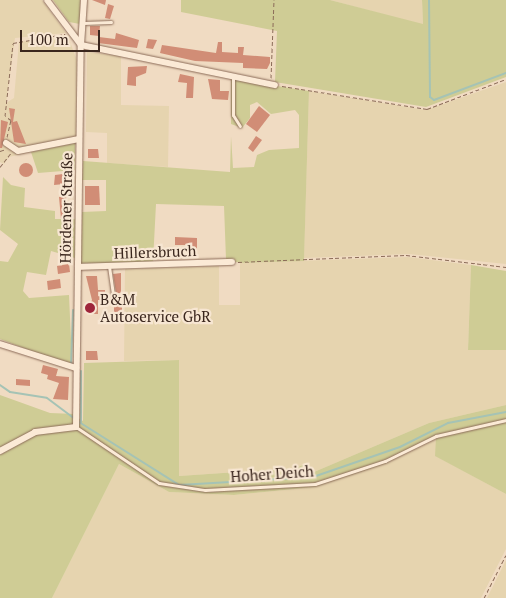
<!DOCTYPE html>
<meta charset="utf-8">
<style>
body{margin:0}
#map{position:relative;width:506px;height:598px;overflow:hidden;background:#f0dbc2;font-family:"PT Serif",serif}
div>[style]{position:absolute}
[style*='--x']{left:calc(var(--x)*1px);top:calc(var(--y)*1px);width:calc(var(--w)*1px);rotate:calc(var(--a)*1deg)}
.farmland>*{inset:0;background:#e6d4af}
.green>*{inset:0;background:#cfcc95}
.stream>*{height:2px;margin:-1px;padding:0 1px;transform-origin:1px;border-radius:1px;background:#a5c3b5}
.building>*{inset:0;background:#d18d76}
.round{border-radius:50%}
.path>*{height:1px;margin-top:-0.5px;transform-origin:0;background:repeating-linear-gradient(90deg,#8b6b58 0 4px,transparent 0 6.5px)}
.roads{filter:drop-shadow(0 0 1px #8b6b58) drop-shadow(0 0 1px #8b6b58)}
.service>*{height:3px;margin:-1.5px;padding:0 1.5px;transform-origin:1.5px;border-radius:1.5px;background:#fbead6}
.minor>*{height:6px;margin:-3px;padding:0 3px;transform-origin:3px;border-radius:3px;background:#fbead6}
.dots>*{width:14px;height:14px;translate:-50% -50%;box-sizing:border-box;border:2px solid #f7e6d2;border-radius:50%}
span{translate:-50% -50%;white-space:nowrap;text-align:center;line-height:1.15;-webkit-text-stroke:4.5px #f7e6d2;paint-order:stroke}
.street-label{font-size:15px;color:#3a261d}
.poi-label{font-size:15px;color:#3a261d}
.left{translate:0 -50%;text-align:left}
.scale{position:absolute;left:20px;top:30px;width:80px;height:22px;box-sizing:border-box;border:2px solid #3a261d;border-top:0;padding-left:6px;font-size:15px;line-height:18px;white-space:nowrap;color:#3a261d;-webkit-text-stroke:4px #f7e6d2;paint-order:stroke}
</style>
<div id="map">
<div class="farmland">
<i style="clip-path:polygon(0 0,42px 0,66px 33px,15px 38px,6px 103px,14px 98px,19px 42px,68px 36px,77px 61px,76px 137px,38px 144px,39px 150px,9px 157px,4px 164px,0 162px)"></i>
<i style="clip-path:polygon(330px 0,422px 0,423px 25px)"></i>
<i style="clip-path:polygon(87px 52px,121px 56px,121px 105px,169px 106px,168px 167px,107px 163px,107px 133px,86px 132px)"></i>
<i style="clip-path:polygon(506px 82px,506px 264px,409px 254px,304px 258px,309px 91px,426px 110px)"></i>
<i style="clip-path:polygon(408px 257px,471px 265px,468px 349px,506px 350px,506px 405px,429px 423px,314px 472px,305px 464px,296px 468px,179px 476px,179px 360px,124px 361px,125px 269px,219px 266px,219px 305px,240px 305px,240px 263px)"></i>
<i style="clip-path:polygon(437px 438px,436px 456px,506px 494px,506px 549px,481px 598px,52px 598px,119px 464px,169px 492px,234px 495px,315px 487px,385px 464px)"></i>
<i style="clip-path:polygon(506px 560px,506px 598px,487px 598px)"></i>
</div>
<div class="green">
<i style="clip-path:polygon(53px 0,80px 0,80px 24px,69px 22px)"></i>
<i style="clip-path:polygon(181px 0,330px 0,423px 24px,422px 0,506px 0,506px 77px,426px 107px,275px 82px,277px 31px,181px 12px)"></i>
<i style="clip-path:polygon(231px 79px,309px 91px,304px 261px,240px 263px,226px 259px,224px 206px,156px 204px,153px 262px,80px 264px,82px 212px,106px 211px,106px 180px,82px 180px,83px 161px,230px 172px,231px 136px,233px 168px,254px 167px,257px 155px,269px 150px,299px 148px,299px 115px,295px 110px,271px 114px,257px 102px,250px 105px,250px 118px,242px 128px,231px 124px)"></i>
<i style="clip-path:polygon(75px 143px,75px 170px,38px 173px,31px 152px)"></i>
<i style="clip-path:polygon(3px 177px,11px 185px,25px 188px,24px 207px,55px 211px,55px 219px,76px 219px,75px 258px,51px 251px,46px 275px,27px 272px,23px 291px,29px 298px,69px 295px,72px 362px,68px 365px,0 339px,0 261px,8px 262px,18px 244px,0 230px)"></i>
<i style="clip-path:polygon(471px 265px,506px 271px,506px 350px,468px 350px)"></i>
<i style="clip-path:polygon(179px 360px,179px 476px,296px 468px,305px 464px,314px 472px,429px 423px,506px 405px,506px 494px,435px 456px,436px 438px,385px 464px,315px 487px,234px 495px,169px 492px,119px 464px,52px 598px,0 598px,0 455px,34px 434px,76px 430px,78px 418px,83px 421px,84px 363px)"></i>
<i style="clip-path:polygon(0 395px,50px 413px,75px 414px,75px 426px,34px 430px,0 450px)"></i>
</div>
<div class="stream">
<i style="--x:429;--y:0;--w:97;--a:89.4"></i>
<i style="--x:430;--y:97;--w:5;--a:37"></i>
<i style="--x:434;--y:100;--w:77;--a:-20.6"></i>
<i style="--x:71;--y:365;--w:55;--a:-87.9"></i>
<i style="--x:0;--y:385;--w:12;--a:35"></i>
<i style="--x:10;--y:392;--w:37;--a:9"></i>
<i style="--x:47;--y:398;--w:35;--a:37"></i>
<i style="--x:79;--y:422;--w:118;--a:32.2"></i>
<i style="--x:179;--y:485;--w:134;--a:-3.4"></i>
<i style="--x:313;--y:477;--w:92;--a:-19"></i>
<i style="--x:400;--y:447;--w:54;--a:-26.6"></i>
<i style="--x:448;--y:423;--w:59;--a:-10.7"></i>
<i style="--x:81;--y:423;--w:52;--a:-90"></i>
</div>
<div class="building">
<i style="clip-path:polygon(92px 0,106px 0,105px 5px)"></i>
<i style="clip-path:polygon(108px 4px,114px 6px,110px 19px,105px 18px)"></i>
<i style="clip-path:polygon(90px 26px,100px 26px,99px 36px,90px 35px)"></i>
<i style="clip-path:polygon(116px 33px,139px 40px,137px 48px,98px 43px,99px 37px,115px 39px)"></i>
<i style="clip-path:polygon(148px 39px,157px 40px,153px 49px,146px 48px)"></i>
<i style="clip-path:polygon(218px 42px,222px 42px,222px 52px,238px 53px,238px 47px,244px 47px,243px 55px,270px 57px,270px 63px,267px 69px,243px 68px,243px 63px,195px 61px,160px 53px,162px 45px,216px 53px)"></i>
<i style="clip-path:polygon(147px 66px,146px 73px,136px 77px,136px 86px,127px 85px,128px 67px)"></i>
<i style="clip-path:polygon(180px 74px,194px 77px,193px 98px,186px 98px,187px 83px,178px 82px)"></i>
<i style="clip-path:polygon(208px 79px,220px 80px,220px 91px,229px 91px,228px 100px,212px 99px)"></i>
<i style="clip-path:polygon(259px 106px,270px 115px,257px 132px,246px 124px)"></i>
<i style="clip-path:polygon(9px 108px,15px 109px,13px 122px,17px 121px,26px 144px,14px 142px)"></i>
<i style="clip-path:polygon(1px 120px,8px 122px,2px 148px,0 148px)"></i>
<i style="clip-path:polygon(256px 136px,262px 140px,253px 152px,248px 148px)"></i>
<i style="clip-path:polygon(88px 149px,98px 149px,99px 158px,88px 158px)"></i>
<i class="round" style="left:19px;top:163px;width:14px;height:14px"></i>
<i style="clip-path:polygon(63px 174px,64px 184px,54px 185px,55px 175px)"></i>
<i style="clip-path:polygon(85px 186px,99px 186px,100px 205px,85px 205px)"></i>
<i style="clip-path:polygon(66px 196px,71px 219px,61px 219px,59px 197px)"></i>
<i style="clip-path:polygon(175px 237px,197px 238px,197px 251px,189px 251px,189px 245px,175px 245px)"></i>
<i style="clip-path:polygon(69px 264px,70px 272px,58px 274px,57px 266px)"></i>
<i style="clip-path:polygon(121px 273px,121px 293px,116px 293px,113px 274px)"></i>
<i style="clip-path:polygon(86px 276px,97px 276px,98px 290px,105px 290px,105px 300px,98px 300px,98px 314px,86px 314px,92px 300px)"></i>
<i style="clip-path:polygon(60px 279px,61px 288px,48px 290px,47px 281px)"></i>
<i style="clip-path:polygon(114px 303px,122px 303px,122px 312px,114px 312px)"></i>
<i style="clip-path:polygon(86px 351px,97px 351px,98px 360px,86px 360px)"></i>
<i style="clip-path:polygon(43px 365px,58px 369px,56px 376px,69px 377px,68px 400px,53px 399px,59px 383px,47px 379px,48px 375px,41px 373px)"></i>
<i style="clip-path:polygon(16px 379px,30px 380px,30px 386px,16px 385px)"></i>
</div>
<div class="path">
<i style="--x:271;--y:78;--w:78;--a:-87.8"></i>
<i style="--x:282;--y:86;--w:147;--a:9"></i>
<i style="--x:427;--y:109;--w:85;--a:-20.8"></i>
<i style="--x:7;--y:137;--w:17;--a:-77"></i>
<i style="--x:11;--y:120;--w:7;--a:-146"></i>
<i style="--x:5;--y:116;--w:73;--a:-83.7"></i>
<i style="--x:13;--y:43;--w:53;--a:-9.8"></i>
<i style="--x:0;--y:151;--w:6;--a:-18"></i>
<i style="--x:0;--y:167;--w:18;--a:-52"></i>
<i style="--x:238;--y:262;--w:168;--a:-2.4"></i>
<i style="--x:406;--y:255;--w:101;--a:6.8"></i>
<i style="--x:484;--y:598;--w:48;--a:-62.9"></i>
</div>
<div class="roads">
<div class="service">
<i style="--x:83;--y:23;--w:28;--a:-2"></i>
<i style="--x:233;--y:77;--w:38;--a:90"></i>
<i style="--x:233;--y:115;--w:13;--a:58"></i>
<i style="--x:109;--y:266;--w:30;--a:82"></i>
<i style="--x:76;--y:427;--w:100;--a:34"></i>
<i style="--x:159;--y:483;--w:47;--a:8.7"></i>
<i style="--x:205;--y:490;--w:110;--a:-3.1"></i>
<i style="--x:315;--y:484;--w:74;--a:-18.2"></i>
<i style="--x:385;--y:461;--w:57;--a:-26.1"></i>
<i style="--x:436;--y:436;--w:72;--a:-12.9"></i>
</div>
<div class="minor">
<i style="--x:84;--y:0;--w:45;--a:93.8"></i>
<i style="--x:81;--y:45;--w:198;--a:11.7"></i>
<i style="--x:6;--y:143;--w:14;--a:34"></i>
<i style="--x:18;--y:151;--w:62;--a:-11.1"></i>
<i style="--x:78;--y:267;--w:154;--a:-1.9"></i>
<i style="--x:0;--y:344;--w:80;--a:17.5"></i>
<i style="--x:0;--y:451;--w:40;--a:-28"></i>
<i style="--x:35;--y:432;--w:41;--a:-7"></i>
<i style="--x:76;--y:427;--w:382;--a:-89.3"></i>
<i style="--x:81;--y:45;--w:56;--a:-127.1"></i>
</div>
</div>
<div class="dots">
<i style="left:90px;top:308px;background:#9e253a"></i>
</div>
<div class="street-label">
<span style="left:66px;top:208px;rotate:-89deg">Hördener Straße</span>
<span style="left:155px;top:252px;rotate:-2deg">Hillersbruch</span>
<span style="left:272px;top:474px;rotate:-4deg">Hoher Deich</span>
</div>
<div class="poi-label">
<span class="left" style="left:100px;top:308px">B&amp;M<br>Autoservice GbR</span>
</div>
<div class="scale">100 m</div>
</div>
